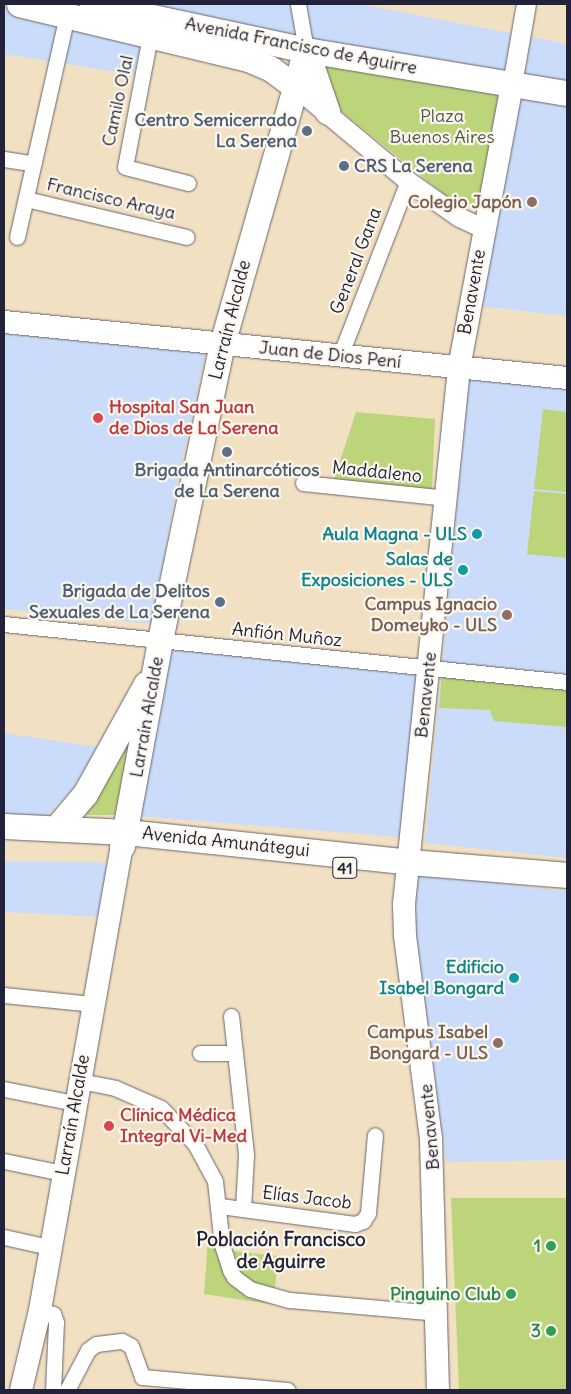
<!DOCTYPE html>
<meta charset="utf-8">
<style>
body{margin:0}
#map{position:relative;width:571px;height:1394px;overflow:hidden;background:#f2e0c2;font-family:Delius,sans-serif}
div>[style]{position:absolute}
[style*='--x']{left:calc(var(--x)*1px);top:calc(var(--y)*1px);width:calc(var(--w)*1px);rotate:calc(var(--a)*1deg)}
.built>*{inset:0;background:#cadcf9}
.green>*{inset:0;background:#bcd57a}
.roads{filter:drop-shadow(0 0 1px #6b646a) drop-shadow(0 0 1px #6b646a)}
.minor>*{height:15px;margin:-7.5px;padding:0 7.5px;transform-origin:7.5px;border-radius:7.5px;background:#fff}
.tertiary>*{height:19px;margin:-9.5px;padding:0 9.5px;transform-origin:9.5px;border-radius:9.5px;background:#fff}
.secondary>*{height:22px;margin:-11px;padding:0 11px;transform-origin:11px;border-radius:11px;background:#fff}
.primary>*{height:25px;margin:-12.5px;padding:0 12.5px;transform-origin:12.5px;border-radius:12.5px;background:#fff}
.dots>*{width:14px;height:14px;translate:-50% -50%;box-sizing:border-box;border:2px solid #fbf7ec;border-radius:50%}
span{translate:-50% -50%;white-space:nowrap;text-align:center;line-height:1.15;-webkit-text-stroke:4.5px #fbf7ec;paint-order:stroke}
.shield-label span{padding:1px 4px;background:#fbf7ec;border:1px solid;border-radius:4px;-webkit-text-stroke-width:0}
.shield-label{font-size:16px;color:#22223b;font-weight:700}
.street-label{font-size:18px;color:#22223b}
.park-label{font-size:18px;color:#50584e}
.service-label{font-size:18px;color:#4e5e75;font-weight:700}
.right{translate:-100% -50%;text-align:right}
.left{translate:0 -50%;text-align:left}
.education-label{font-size:18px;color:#785e54;font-weight:700}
.health-label{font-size:18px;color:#be3a42;font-weight:700}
.culture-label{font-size:18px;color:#0d838f;font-weight:700}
.leisure-label{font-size:18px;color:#27864d;font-weight:700}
.neighbourhood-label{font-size:19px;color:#22223b;font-weight:700}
.frame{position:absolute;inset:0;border:5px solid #22223b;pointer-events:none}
</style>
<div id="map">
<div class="built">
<i style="clip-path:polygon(4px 4px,359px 4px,567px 44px,567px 86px,148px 9px,134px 75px,4px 54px)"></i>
<i style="clip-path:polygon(517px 88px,567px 99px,567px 316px,478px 306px)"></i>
<i style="clip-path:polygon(4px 323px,207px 347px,176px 490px,152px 624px,4px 609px)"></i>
<i style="clip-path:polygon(469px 379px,567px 386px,567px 858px,425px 843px)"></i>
<i style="clip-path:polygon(170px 645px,419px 668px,400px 837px,137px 816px)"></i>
<i style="clip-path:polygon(4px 733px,99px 747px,71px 791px,46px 817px,4px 817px)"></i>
<i style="clip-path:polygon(4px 861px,100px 862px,107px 867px,102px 917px,4px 912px)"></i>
<i style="clip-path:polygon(419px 874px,567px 891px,567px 1160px,446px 1162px,413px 922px)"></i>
</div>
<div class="green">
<i style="clip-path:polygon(320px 61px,496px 86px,500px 99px,480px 201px,460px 207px,331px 103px)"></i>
<i style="clip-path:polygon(543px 409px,567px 412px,567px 492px,534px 489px)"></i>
<i style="clip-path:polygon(356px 412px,435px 419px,432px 489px,333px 483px)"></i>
<i style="clip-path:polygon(534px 491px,567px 494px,567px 558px,527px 554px)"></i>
<i style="clip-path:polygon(442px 674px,567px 686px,567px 727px,494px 721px,490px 710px,439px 708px)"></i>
<i style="clip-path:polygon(148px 687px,122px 815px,64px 815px)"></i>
<i style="clip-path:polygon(451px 1198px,567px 1198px,567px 1390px,459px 1390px)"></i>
<i style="clip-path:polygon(208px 1239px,252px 1297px,270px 1304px,204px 1294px)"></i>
<i style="clip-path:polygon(233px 1251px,278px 1256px,275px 1288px,255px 1285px,243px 1276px)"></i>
</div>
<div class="roads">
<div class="minor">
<i style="--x:298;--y:4;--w:47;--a:80.1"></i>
<i style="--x:150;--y:36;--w:133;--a:100.8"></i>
<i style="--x:125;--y:167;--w:65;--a:14.3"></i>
<i style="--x:4;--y:159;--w:30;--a:9"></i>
<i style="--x:26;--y:199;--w:165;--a:13.3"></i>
<i style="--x:17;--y:237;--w:228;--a:-77.3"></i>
<i style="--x:340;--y:356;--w:188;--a:-68.8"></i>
<i style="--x:303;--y:483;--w:145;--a:5.9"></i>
<i style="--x:4;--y:624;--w:566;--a:5.88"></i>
<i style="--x:4;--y:995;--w:88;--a:5.8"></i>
<i style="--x:231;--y:1016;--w:140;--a:83.8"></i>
<i style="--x:246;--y:1155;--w:54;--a:93.2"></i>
<i style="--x:200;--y:1053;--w:34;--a:0"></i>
<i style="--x:80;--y:1081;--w:36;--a:11"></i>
<i style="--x:115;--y:1088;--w:50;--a:23.5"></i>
<i style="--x:161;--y:1108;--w:50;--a:46.6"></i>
<i style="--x:195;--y:1144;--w:42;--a:61.6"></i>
<i style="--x:215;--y:1181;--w:64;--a:83.8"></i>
<i style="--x:222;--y:1245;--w:26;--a:72"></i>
<i style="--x:230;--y:1270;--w:8;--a:60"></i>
<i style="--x:234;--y:1277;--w:20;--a:37"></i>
<i style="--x:250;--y:1289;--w:41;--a:15.8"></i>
<i style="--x:289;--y:1300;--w:149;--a:5"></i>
<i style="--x:4;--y:1089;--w:72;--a:11.2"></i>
<i style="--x:4;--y:1161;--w:59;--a:11.7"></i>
<i style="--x:220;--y:1206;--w:136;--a:7.6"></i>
<i style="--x:355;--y:1224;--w:9;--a:-21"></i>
<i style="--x:363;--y:1221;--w:9;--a:-58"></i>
<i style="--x:368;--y:1213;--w:78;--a:-84.9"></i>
<i style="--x:4;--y:1237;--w:46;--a:12.5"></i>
<i style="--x:40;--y:1310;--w:14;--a:17"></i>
<i style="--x:53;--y:1314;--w:9;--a:69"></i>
<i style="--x:56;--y:1322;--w:68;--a:92.5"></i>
<i style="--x:67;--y:1390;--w:45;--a:-62.3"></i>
<i style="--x:88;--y:1350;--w:10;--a:-37"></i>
<i style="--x:96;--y:1344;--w:26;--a:-7"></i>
<i style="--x:122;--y:1341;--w:10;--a:29"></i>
<i style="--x:131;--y:1346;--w:33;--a:70"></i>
<i style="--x:142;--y:1377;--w:146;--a:5.1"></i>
</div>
<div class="tertiary">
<i style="--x:512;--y:84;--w:81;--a:-80.1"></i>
<i style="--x:294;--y:86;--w:148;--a:39.8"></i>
<i style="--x:408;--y:181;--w:62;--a:35.2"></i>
<i style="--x:459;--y:217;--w:26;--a:25"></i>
</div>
<div class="secondary">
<i style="--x:4;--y:322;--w:566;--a:5.68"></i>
<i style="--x:21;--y:1390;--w:82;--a:-76.6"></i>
<i style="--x:40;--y:1310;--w:471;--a:-80"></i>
<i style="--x:438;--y:1390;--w:251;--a:-91.6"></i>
<i style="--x:431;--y:1139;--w:206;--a:-97.3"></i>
<i style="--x:405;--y:935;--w:31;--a:-92"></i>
<i style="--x:404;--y:904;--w:539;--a:-84.14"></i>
<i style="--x:459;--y:368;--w:289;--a:-79.4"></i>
</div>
<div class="primary">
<i style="--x:19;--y:4;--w:236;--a:13.5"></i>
<i style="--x:248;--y:59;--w:25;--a:23"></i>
<i style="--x:271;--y:69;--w:29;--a:36"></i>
<i style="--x:92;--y:4;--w:219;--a:12.1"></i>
<i style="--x:306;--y:50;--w:265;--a:9.4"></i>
<i style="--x:306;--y:50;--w:65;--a:71"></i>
<i style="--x:4;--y:826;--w:122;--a:2.8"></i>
<i style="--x:126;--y:832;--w:286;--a:6"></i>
<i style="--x:410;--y:862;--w:158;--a:4.7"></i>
<i style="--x:57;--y:827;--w:43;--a:-49.7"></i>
<i style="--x:85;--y:794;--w:126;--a:-61"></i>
<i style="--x:122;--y:846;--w:209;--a:-79.5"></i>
<i style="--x:160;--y:640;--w:302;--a:-78.2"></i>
<i style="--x:222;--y:344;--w:306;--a:-74.1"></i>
</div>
</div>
<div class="dots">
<i style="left:307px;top:131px;background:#5c6f8a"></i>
<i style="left:344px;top:166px;background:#5c6f8a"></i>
<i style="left:532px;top:202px;background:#8d6e63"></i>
<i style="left:98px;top:418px;background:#e0444e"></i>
<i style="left:227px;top:452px;background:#5c6f8a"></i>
<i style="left:477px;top:534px;background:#0f9aa8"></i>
<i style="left:463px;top:570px;background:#0f9aa8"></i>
<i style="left:220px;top:602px;background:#5c6f8a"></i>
<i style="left:507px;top:615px;background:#8d6e63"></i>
<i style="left:514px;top:978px;background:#0f9aa8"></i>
<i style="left:498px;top:1043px;background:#8d6e63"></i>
<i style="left:109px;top:1126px;background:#e0444e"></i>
<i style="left:551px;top:1246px;background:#2e9e5b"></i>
<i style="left:511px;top:1294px;background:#2e9e5b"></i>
<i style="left:551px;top:1331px;background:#2e9e5b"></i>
</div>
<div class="shield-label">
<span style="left:345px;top:868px">41</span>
</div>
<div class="street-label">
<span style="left:301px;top:46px;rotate:11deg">Avenida Francisco de Aguirre</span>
<span style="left:118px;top:101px;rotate:-78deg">Camilo Olal</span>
<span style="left:111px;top:199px;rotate:13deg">Francisco Araya</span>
<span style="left:356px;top:261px;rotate:-69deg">General Gana</span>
<span style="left:472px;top:292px;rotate:-80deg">Benavente</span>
<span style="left:230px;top:320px;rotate:-76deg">Larraín Alcalde</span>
<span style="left:330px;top:355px;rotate:6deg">Juan de Dios Pení</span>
<span style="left:377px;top:472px;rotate:6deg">Maddaleno</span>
<span style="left:287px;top:635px;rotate:6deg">Anfión Muñoz</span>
<span style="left:426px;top:695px;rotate:-84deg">Benavente</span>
<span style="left:147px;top:717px;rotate:-80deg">Larraín Alcalde</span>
<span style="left:226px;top:842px;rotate:6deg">Avenida Amunátegui</span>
<span style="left:73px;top:1115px;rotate:-80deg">Larraín Alcalde</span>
<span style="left:430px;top:1127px;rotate:-95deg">Benavente</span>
<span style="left:307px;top:1198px;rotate:7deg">Elías Jacob</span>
</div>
<div class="park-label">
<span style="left:442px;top:127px">Plaza<br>Buenos Aires</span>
</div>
<div class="service-label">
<span class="right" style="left:297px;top:131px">Centro Semicerrado<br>La Serena</span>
<span class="left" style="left:354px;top:166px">CRS La Serena</span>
<span style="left:227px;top:481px">Brigada Antinarcóticos<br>de La Serena</span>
<span class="right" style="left:210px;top:602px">Brigada de Delitos<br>Sexuales de La Serena</span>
</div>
<div class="education-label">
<span class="right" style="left:522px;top:202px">Colegio Japón</span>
<span class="right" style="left:497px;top:615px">Campus Ignacio<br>Domeyko - ULS</span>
<span class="right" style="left:488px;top:1043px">Campus Isabel<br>Bongard - ULS</span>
</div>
<div class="health-label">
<span class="left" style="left:109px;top:418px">Hospital San Juan<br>de Dios de La Serena</span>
<span class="left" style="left:120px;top:1126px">Clínica Médica<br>Integral Vi-Med</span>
</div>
<div class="culture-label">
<span class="right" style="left:467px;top:534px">Aula Magna - ULS</span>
<span class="right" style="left:453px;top:570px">Salas de<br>Exposiciones - ULS</span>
<span class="right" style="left:504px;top:978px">Edificio<br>Isabel Bongard</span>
</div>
<div class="leisure-label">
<span class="right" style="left:541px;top:1246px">1</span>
<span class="right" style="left:501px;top:1294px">Pinguino Club</span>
<span class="right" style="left:541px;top:1331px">3</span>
</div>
<div class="neighbourhood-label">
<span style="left:281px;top:1251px">Población Francisco<br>de Aguirre</span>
</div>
<div class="frame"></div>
</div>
